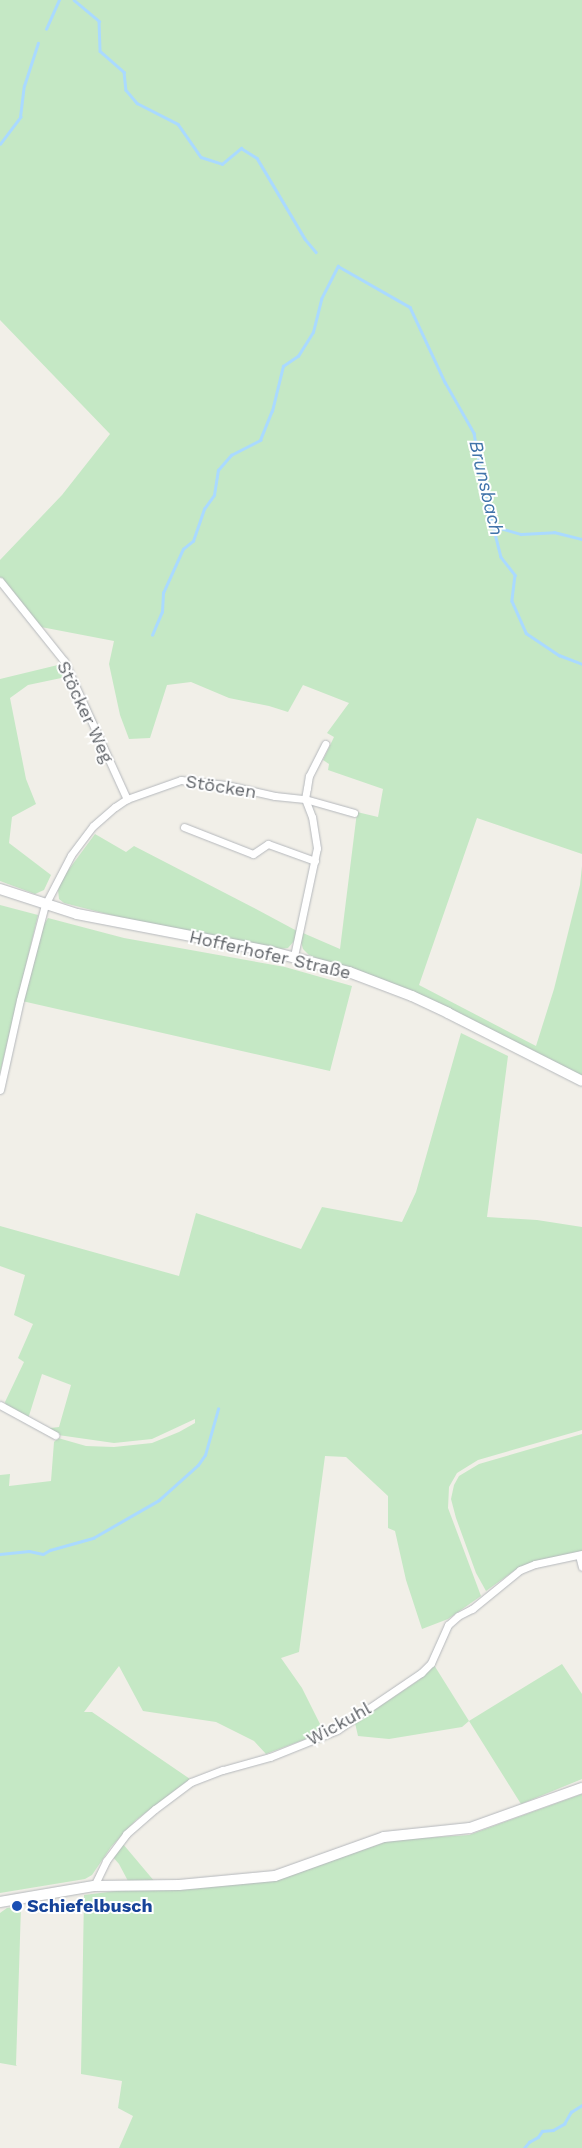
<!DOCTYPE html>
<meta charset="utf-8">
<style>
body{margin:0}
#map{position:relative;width:582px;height:2148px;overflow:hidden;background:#f1efe8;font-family:"Work Sans",sans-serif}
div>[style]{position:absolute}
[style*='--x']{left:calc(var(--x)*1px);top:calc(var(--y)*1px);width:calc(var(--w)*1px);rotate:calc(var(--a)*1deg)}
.green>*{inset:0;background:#c5e8c5}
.stream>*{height:2.5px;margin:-1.25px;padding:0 1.25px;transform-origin:1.25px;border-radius:1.25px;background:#aadaff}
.roads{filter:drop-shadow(0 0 1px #b5b8bc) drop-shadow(0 0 1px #b5b8bc)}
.street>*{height:7px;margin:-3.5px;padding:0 3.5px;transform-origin:3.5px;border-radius:3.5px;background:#fff}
.secondary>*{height:10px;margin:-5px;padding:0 5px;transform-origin:5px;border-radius:5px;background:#fff}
.dots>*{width:14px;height:14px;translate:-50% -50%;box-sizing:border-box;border:2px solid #fff;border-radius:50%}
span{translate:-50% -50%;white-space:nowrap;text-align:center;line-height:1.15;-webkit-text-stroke:4px #fff;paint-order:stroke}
.street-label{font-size:18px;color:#5f6368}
.transit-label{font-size:18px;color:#164399;font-weight:700}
.left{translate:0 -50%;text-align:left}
.water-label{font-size:19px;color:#4174aa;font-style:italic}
</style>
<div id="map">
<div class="green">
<i style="clip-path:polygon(0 0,582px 0,582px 854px,477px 818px,419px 985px,536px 1046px,554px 989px,580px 885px,582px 866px,582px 1076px,415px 993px,373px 976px,320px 960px,309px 955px,303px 949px,301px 942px,303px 933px,340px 949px,357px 812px,378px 817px,383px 789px,328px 770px,329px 764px,323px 760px,334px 737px,327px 733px,349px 703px,303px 685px,288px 712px,269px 706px,229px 698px,191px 682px,167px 685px,150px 738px,129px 739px,120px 715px,109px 664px,114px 641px,41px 627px,0 577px,0 560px,62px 495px,110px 434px,0 320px)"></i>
<i style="clip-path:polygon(62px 664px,66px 677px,28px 685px,10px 698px,26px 779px,36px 804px,12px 817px,9px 843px,51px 875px,44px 890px,35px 894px,0 881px,0 679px)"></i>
<i style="clip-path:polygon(95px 834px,126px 852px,134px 846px,256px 909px,297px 931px,295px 940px,288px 948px,281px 949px,162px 928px,64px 903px,59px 899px,58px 890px,61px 880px)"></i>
<i style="clip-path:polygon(0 905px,38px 915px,0 1073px)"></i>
<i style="clip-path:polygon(48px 918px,124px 938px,285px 967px,352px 986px,330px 1071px,22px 1001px,41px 929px)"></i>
<i style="clip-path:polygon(461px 1033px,508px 1056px,487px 1217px,537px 1220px,582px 1227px,582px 1430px,478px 1460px,457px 1473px,449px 1487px,448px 1508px,481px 1596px,448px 1619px,422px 1629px,406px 1580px,395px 1531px,388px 1528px,388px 1496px,346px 1457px,325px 1456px,299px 1652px,281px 1658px,302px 1688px,324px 1732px,266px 1754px,254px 1741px,216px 1722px,143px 1711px,119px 1666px,84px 1712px,92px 1712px,190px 1779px,136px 1820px,111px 1847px,92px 1875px,85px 1879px,0 1893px,0 1475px,10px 1474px,9px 1486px,51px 1481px,54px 1442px,58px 1438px,86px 1446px,114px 1447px,152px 1443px,179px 1432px,195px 1423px,195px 1419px,152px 1439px,114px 1443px,58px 1435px,43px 1429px,59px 1427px,71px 1385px,42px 1374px,28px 1419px,6px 1406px,5px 1402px,24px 1362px,18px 1358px,33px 1324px,14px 1315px,25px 1275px,0 1266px,0 1226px,179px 1276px,196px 1213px,301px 1249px,322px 1207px,402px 1222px,416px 1192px)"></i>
<i style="clip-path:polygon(582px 1434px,582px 1551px,518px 1568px,486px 1591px,476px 1573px,456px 1518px,451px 1499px,454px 1485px,459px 1476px,479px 1464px)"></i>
<i style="clip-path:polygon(562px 1664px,582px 1694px,582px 1779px,521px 1804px,469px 1721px,462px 1727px,389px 1739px,358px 1736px,355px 1723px,419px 1680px,434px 1665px,469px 1721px)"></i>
<i style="clip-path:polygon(582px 1794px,582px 2148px,119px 2148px,133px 2116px,118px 2108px,122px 2081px,81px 2074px,84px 1895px,132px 1889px,191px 1889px,283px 1878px,391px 1840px,469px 1835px)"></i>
<i style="clip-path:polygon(123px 1844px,155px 1882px,128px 1881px,119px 1864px,112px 1856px)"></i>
<i style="clip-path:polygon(21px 1906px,16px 2065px,17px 2066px,0 2063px,0 1913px,7px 1908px)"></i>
</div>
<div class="stream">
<i style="--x:74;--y:0;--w:33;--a:40"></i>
<i style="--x:99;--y:21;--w:30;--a:88"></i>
<i style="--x:100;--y:51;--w:32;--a:41"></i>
<i style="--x:124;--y:72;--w:18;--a:84"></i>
<i style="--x:126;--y:90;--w:17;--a:50"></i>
<i style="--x:137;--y:103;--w:46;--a:27.1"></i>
<i style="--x:178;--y:124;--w:40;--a:55.1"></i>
<i style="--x:201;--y:157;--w:22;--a:18"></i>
<i style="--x:222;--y:164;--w:25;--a:-40"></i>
<i style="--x:241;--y:148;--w:19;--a:32"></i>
<i style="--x:257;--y:158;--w:94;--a:59.3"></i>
<i style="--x:305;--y:239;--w:17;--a:50"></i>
<i style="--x:46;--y:29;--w:32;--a:-66"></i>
<i style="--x:0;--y:144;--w:34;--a:-53"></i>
<i style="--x:20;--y:117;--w:31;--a:-83"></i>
<i style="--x:24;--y:86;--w:45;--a:-72"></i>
<i style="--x:493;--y:526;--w:29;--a:16"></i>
<i style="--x:521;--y:534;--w:33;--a:-3"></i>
<i style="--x:554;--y:532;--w:29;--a:14"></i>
<i style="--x:152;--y:635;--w:25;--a:-67"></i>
<i style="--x:162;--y:612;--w:19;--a:-87"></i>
<i style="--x:163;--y:593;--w:48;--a:-65.6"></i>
<i style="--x:183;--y:549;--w:13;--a:-39"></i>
<i style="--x:193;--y:541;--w:34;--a:-71"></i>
<i style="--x:204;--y:509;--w:17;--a:-54"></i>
<i style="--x:214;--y:495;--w:25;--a:-81"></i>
<i style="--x:218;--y:470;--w:20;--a:-49"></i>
<i style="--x:231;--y:455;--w:33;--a:-27"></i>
<i style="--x:260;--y:440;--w:31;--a:-68"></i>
<i style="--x:272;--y:411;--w:46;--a:-76.3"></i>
<i style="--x:283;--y:366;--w:18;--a:-34"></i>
<i style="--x:298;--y:356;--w:28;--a:-58"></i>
<i style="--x:313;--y:332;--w:34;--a:-76"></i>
<i style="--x:321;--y:299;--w:37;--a:-63"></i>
<i style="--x:338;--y:266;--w:83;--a:29.7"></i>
<i style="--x:410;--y:307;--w:83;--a:65"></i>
<i style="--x:445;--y:382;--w:59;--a:60.4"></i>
<i style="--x:474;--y:433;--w:58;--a:80"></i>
<i style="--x:484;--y:490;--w:69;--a:75.8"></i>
<i style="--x:501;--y:557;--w:23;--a:52"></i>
<i style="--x:515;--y:575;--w:26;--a:97"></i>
<i style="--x:512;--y:601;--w:35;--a:66"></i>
<i style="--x:526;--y:633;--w:40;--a:34"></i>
<i style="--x:559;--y:655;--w:25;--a:21"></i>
<i style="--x:0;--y:1554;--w:29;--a:-6"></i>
<i style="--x:29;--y:1551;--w:14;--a:12"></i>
<i style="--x:43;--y:1554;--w:8;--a:-30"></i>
<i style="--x:50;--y:1550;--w:45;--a:-15.6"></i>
<i style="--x:93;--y:1538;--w:76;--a:-29.9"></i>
<i style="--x:159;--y:1500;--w:52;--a:-41.9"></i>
<i style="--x:198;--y:1465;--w:12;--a:-55"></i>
<i style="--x:205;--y:1455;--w:48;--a:-74.2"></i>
<i style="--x:524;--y:2148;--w:8;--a:-50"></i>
<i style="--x:529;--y:2142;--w:10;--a:-29"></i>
<i style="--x:538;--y:2137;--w:7;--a:-56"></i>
<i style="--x:542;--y:2131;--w:11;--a:-5"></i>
<i style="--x:553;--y:2130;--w:13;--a:-29"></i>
<i style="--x:564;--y:2124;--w:14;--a:-60"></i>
<i style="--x:571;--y:2112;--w:13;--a:-32"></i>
</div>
<div class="roads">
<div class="street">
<i style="--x:0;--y:581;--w:102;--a:51.3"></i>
<i style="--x:64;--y:661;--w:152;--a:65.5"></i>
<i style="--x:184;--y:827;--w:74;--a:21.4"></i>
<i style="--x:253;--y:854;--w:18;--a:-34"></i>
<i style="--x:268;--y:844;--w:50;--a:19.9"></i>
<i style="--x:294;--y:956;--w:110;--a:-78"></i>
<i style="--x:317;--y:848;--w:31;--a:-99"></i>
<i style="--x:312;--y:817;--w:19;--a:-111"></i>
<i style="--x:305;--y:799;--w:11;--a:-80"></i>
<i style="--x:307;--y:788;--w:12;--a:-81"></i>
<i style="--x:309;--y:776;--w:36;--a:-63"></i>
<i style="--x:0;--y:1090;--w:92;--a:-77.5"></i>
<i style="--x:20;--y:1000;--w:98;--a:-75.3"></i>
<i style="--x:45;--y:905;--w:56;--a:-62.5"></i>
<i style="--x:71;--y:855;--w:36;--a:-53"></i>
<i style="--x:93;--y:826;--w:29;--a:-41"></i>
<i style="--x:115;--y:807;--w:14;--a:-34"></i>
<i style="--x:127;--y:799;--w:57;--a:-19.4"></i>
<i style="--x:181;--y:780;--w:45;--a:6.3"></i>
<i style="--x:226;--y:785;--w:50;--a:12.7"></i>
<i style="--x:275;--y:796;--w:30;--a:6"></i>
<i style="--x:305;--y:799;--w:51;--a:15.9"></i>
<i style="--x:0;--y:1405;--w:63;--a:28.6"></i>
<i style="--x:579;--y:1555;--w:12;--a:76"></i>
<i style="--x:94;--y:1886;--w:28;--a:-64"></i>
<i style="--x:106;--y:1861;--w:34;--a:-53"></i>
<i style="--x:126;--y:1834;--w:38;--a:-41"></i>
<i style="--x:155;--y:1809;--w:45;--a:-36.9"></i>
<i style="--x:191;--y:1782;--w:34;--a:-21"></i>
<i style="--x:223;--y:1770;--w:49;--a:-15.5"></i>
<i style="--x:270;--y:1757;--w:72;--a:-21.9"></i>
<i style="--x:337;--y:1730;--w:102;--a:-34.2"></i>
<i style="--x:421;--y:1673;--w:14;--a:-45"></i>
<i style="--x:431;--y:1663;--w:42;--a:-65.9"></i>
<i style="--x:448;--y:1625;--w:13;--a:-42"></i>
<i style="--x:458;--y:1616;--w:16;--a:-27"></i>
<i style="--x:472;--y:1609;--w:62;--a:-39.1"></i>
<i style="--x:520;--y:1570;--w:16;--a:-22"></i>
<i style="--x:535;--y:1564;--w:48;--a:-12"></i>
</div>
<div class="secondary">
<i style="--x:0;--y:889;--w:81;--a:18"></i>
<i style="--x:77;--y:914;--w:196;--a:10.9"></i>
<i style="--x:269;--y:951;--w:83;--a:14.7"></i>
<i style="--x:349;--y:972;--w:67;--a:20.9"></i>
<i style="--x:412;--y:996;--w:40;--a:25"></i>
<i style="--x:448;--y:1013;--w:150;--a:26.9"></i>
<i style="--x:0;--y:1902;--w:95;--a:-9.7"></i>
<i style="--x:94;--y:1886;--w:85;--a:-0.7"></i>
<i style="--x:179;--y:1885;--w:96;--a:-5.4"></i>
<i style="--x:275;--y:1876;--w:116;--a:-19.7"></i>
<i style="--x:384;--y:1837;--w:86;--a:-6"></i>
<i style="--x:470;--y:1828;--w:119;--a:-19.7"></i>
</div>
</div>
<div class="dots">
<i style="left:17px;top:1906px;background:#1a4fb4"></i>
</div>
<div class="street-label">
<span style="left:85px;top:712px;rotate:65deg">Stöcker Weg</span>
<span style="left:221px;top:787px;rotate:9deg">Stöcken</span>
<span style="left:270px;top:955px;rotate:13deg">Hofferhofer Straße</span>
<span style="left:339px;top:1724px;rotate:-29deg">Wickuhl</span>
</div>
<div class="transit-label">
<span class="left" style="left:27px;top:1906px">Schiefelbusch</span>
</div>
<div class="water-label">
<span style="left:486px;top:488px;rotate:77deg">Brunsbach</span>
</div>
</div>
